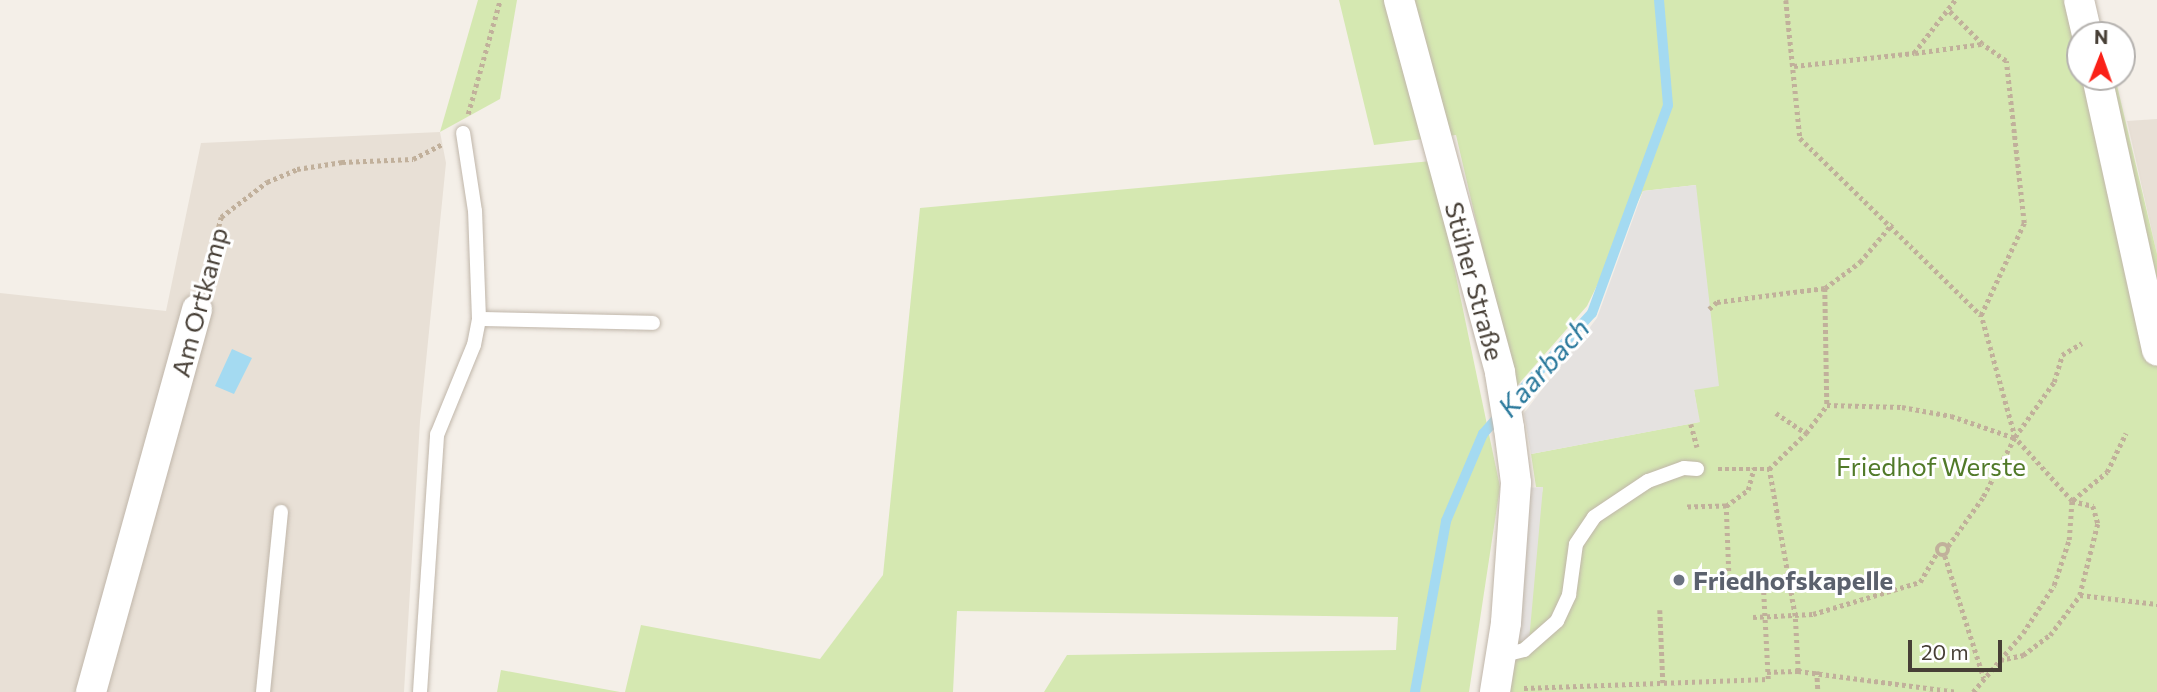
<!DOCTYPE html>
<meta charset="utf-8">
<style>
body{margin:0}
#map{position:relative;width:2157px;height:692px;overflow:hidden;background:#f4efe8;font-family:Commissioner,sans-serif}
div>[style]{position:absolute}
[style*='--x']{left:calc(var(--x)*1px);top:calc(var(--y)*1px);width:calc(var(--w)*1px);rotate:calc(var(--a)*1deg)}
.residential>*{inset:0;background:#e8e0d6}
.green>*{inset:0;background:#d5e8b1}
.parking>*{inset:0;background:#e5e2e0}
.water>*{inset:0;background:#a4daf1}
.stream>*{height:10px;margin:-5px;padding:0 5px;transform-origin:5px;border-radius:5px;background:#a4daf1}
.path>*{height:4.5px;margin-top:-2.25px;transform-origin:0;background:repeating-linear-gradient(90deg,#c1b09b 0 3.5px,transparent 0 7px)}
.path>.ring{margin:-2.25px;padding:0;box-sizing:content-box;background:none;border:4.5px solid #c1b09b;border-radius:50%}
.roads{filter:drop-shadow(0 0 2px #c0b6aa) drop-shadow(0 0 2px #c0b6aa)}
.lane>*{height:14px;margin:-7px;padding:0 7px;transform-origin:7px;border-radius:7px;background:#fff}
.street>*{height:30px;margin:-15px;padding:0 15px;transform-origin:15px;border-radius:15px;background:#fff}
.dots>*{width:19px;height:19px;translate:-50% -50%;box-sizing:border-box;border:4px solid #fff;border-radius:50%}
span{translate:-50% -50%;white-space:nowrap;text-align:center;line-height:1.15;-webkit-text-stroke:6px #fff;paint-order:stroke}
.street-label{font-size:26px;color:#473f36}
.park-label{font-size:26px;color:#517a29}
.worship-label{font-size:26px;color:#5b616d;font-weight:700}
.left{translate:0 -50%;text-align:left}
.water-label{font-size:28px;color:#2a799c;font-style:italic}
.north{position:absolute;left:2066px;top:21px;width:70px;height:70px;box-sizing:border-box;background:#fff;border:2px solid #b5b2af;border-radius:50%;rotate:1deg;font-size:19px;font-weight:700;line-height:28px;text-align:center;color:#473f36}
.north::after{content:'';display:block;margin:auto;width:24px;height:32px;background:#fa2118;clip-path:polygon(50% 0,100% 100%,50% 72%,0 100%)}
.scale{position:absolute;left:1908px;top:640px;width:94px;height:32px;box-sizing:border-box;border:4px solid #473f36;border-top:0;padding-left:9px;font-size:21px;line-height:24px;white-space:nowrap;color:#473f36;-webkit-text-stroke:5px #fff;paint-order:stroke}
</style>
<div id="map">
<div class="residential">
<i style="clip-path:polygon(2157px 119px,2157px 254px,2127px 121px)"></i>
<i style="clip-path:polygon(440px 132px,446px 163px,420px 421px,404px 692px,0 692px,0 293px,166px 311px,201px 143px)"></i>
</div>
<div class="green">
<i style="clip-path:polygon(478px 0,517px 0,500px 99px,440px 132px)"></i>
<i style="clip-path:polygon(1339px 0,2093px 0,2103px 35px,2080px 35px,2080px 77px,2115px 77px,2157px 254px,2157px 692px,1507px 692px,1543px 487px,1536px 487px,1531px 454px,1699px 422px,1694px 390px,1696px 185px,1643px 191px,1587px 306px,1515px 388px,1456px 135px,1374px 145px)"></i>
<i style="clip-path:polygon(1432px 161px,1500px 487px,1469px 692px,1044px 692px,1067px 655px,1396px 650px,1398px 617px,957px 611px,953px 692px,625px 692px,641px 625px,820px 659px,883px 575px,920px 208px)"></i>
<i style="clip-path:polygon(501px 670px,620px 692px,497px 692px)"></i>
</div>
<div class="parking">
<i style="clip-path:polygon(1696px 185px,1719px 386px,1694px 390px,1700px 422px,1531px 454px,1524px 413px,1597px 318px,1643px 191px)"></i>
<i style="clip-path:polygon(1543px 487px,1529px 641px,1515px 641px,1526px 488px)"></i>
</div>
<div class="water">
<i style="clip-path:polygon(232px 349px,252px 358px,234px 394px,215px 386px)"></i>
</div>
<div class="stream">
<i style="--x:1511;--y:402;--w:120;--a:-47.7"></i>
<i style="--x:1592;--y:313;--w:221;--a:-69.9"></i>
<i style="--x:1668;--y:105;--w:105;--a:-94.9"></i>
<i style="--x:1415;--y:692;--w:174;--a:-79.7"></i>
<i style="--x:1446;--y:521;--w:95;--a:-67"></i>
<i style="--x:1483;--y:434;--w:28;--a:-49"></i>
</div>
<div class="path">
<i style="--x:1786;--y:0;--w:139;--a:84.2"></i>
<i style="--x:1800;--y:138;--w:253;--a:44.4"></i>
<i style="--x:1915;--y:53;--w:68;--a:-7.7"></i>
<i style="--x:1982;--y:44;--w:48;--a:-135"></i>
<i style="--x:1794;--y:66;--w:121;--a:-6.2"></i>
<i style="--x:1914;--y:53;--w:67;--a:-52.3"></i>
<i style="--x:468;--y:114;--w:118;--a:-74.3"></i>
<i style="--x:204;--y:281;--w:66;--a:-75.1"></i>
<i style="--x:221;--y:217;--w:58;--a:-37.3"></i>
<i style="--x:267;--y:182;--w:33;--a:-23"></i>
<i style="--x:297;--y:169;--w:46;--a:-8.8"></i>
<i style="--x:342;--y:162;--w:71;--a:-2.4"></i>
<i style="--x:413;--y:159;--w:33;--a:-27"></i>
<i style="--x:1825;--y:288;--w:117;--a:89"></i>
<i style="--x:1709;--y:309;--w:11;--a:-41"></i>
<i style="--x:1717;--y:302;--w:109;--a:-7.4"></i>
<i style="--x:1825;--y:288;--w:44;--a:-36.6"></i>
<i style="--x:1860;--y:262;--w:50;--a:-49.9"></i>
<i style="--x:1776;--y:413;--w:36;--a:34"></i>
<i style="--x:1691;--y:424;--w:24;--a:75"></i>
<i style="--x:2015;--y:437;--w:67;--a:-54.7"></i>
<i style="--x:2054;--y:382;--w:28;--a:-73"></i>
<i style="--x:2062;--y:355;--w:23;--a:-31"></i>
<i style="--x:1718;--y:469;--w:51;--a:0"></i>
<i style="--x:2073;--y:500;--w:44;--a:-39.5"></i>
<i style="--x:2107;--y:472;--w:43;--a:-64"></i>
<i style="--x:2072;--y:501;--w:22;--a:13"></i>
<i style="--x:2093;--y:506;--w:19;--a:74"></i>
<i style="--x:2098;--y:524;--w:73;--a:104.2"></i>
<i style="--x:1726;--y:506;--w:27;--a:-36"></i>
<i style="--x:1748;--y:490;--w:23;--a:-75"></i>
<i class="ring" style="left:1937px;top:544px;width:7.5px;height:7.5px"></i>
<i style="--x:1945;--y:556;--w:128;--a:72.3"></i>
<i style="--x:1660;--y:610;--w:73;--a:87.6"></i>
<i style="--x:1753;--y:617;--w:60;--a:-2.9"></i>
<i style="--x:1813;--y:614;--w:112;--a:-16.7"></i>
<i style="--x:1920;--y:582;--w:34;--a:-60"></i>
<i style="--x:2000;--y:660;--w:24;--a:-12"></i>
<i style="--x:2023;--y:655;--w:34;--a:-37"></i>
<i style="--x:2050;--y:635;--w:50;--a:-53.1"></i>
<i style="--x:2080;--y:595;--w:78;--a:6.7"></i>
<i style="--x:1798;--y:671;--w:161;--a:7.5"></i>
<i style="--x:1817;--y:671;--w:21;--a:87"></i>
<i style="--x:1767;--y:672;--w:31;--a:-2"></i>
<i style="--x:1798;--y:671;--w:55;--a:-93.1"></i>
<i style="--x:1795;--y:616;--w:149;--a:-100"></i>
<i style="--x:1769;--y:469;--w:52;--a:-44.2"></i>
<i style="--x:1806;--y:433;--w:35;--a:-53"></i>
<i style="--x:1827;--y:405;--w:75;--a:1.5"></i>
<i style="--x:1902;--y:407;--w:50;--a:10.4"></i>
<i style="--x:1951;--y:416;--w:68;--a:19"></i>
<i style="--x:2015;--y:438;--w:68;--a:118.1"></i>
<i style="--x:1983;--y:498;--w:60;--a:125.5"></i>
<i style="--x:1524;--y:688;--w:244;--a:-2.1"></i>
<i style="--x:1768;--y:679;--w:95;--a:-93"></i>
<i style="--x:1763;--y:584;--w:34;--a:178"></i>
<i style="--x:1729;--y:585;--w:79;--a:-92.2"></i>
<i style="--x:1726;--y:506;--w:40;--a:178.6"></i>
<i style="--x:1973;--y:692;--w:77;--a:-49.7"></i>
<i style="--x:2023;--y:633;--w:57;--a:-57.1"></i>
<i style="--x:2054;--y:585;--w:47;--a:-71.6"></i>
<i style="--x:2069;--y:540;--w:39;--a:-86"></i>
<i style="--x:2072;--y:501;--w:85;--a:-132.1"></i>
<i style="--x:2015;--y:438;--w:128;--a:-105.5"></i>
<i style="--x:1981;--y:315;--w:102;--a:-64.9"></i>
<i style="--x:2024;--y:223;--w:163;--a:-96.3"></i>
<i style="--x:2006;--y:61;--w:29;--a:-145"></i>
</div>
<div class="roads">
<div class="lane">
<i style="--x:479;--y:319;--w:174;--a:1.3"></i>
<i style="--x:1500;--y:656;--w:25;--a:-14"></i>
<i style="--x:1524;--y:650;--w:44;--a:-41.3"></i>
<i style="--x:1557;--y:621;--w:29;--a:-65"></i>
<i style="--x:1569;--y:595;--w:51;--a:-82.2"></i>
<i style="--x:1576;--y:544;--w:32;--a:-56"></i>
<i style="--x:1594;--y:517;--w:65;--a:-33.7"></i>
<i style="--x:1648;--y:481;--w:38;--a:-20"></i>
<i style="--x:1684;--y:468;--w:13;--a:4"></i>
<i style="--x:263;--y:692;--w:181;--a:-84.3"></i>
<i style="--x:420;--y:692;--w:258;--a:-86.2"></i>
<i style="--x:437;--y:435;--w:97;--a:-67.7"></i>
<i style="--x:474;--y:345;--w:26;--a:-79"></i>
<i style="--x:479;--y:319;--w:108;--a:-92.1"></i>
<i style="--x:475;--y:211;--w:79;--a:-98.7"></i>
</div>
<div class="street">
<i style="--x:1399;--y:0;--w:386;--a:74.8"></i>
<i style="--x:1500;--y:373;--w:56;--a:80.7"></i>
<i style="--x:1509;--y:428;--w:55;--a:82.7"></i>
<i style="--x:1516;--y:483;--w:140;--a:94.1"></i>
<i style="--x:1506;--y:623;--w:70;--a:99.1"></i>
<i style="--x:2079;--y:0;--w:36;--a:77"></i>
<i style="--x:2097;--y:77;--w:280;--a:77.6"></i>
<i style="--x:91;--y:692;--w:397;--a:-74.5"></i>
</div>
</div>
<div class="dots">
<i style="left:1679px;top:580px;background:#6b7280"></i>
</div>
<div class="street-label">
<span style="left:1475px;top:281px;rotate:75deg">Stüher Straße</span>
<span style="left:199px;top:302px;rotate:-75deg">Am Ortkamp</span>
</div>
<div class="park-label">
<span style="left:1931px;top:466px">Friedhof Werste</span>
</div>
<div class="worship-label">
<span class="left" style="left:1693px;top:580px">Friedhofskapelle</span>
</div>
<div class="water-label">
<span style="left:1543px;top:367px;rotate:-48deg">Kaarbach</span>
</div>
<div class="north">N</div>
<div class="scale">20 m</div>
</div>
